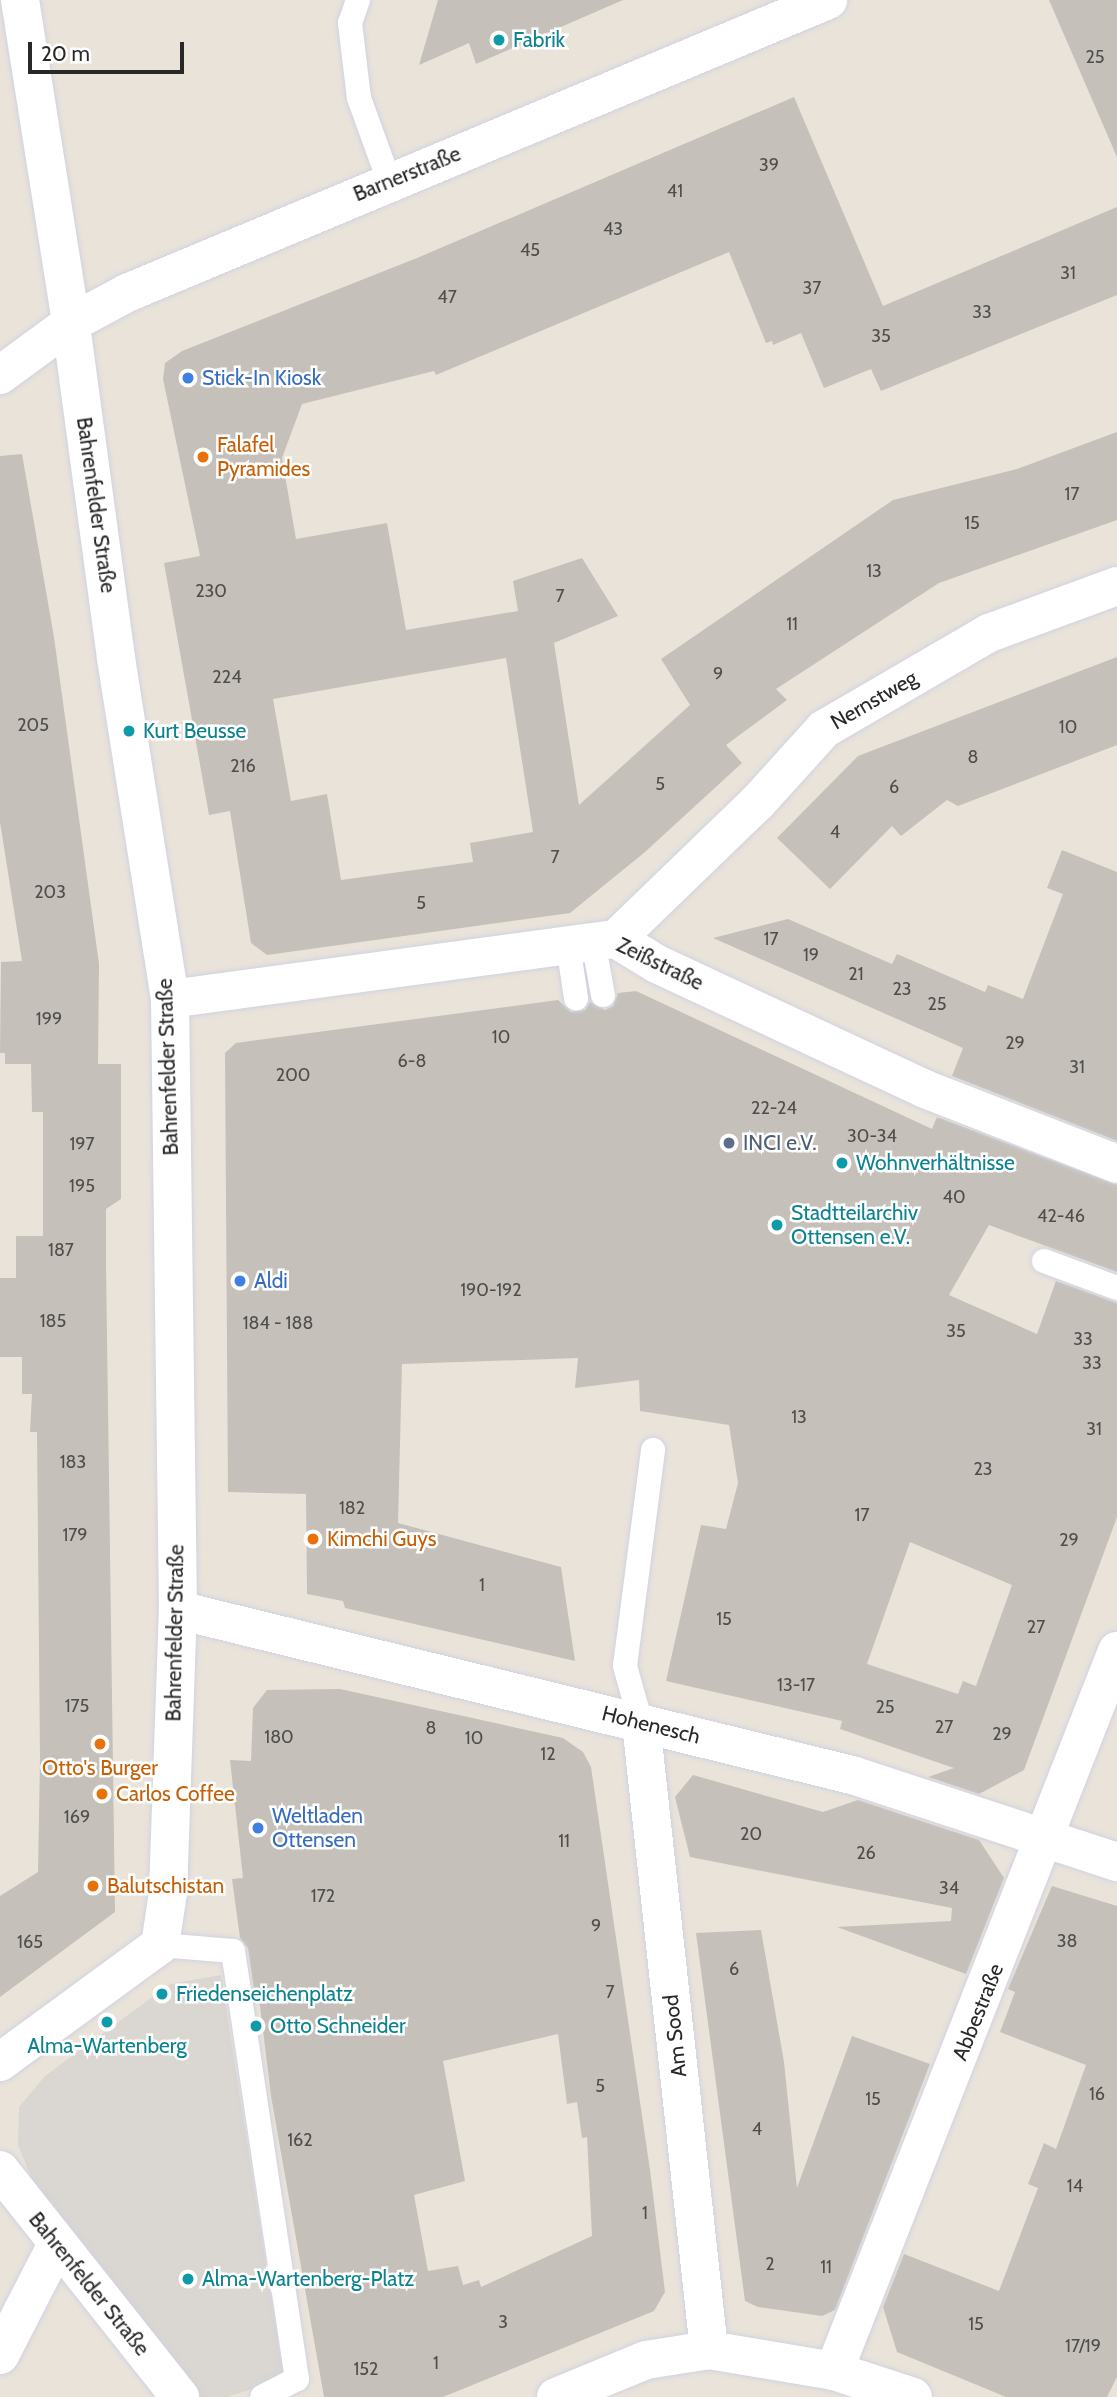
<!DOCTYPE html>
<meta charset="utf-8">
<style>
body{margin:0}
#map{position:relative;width:1117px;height:2397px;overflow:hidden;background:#eae3da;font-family:Cabin,sans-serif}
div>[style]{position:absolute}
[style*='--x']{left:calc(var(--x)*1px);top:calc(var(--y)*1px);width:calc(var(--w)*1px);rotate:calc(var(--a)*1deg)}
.plaza>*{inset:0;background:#dad6d1}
.building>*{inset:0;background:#c5c0ba}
.roads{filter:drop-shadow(0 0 2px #d0d3e0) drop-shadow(0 0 2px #d0d3e0)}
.service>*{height:24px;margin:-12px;padding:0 12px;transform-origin:12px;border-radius:12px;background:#fff}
.minor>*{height:38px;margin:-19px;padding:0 19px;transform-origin:19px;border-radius:19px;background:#fff}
.tertiary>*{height:38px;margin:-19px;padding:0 19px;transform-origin:19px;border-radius:19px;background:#fff}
.secondary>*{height:38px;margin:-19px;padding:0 19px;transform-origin:19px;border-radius:19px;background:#fff}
.dots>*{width:19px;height:19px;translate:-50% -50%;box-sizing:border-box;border:4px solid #fff;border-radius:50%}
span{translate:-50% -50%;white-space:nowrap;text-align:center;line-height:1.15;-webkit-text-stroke:5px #fff;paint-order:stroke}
.number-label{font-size:18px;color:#4f4e4c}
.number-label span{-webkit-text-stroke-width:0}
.culture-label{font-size:21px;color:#0d838f}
.left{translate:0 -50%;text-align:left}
.street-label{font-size:21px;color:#282828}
.shop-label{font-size:21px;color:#366cbe}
.food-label{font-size:21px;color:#c56008}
.service-label{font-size:21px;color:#4e5e75}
.scale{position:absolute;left:28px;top:42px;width:156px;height:32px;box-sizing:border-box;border:4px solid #282828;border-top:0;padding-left:9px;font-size:21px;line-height:24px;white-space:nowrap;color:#282828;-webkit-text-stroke:5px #fff;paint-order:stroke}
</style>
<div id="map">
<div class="plaza">
<i style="clip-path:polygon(221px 1975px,284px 2379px,227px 2397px,199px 2397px,32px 2179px,18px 2145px,19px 2107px,45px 2076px,170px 1984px)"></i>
</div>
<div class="building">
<i style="clip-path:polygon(438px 0,623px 0,476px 64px,469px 43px,419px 65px)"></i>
<i style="clip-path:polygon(1049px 0,1117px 0,1117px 157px)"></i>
<i style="clip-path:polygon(evenodd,794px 97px,883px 306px,1117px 207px,1117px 295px,881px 391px,871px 369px,824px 388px,801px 333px,773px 345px,772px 341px,766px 343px,729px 252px,436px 375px,434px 371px,302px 404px,282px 458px,296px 539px,387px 523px,406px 630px,518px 611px,513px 581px,582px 558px,618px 616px,554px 643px,579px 805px,690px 705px,661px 659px,893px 500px,1017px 469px,1117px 432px,1117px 520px,939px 583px,776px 689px,787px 700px,726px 745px,742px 763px,645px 852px,570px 913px,267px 955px,251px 943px,230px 811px,209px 815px,164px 563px,200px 556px,163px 379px,165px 363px,182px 351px,417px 258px,794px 97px,506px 658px,533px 832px,470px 843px,473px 862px,341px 880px,327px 794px,291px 801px,273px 699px,506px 658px)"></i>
<i style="clip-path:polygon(22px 454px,54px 637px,99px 964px,98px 1064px,121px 1064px,121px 1199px,106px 1209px,106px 1263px,115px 1912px,0 1997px,0 1896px,38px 1872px,40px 1760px,37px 1432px,30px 1432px,32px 1394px,22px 1394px,22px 1357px,0 1357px,0 1278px,16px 1278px,16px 1236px,43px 1236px,43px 1112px,32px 1112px,31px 1064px,5px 1064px,5px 1053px,0 1053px,1px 962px,22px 961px,0 822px,0 456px)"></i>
<i style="clip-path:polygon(1117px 657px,1117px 745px,958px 806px,947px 800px,901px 836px,892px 826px,830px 889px,777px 838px,858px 756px)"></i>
<i style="clip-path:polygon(1062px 850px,1117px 872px,1117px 1141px,952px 1076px,963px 1048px,713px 938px,788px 919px,892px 964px,897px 954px,985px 992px,988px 985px,1023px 999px,1063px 894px,1047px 888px)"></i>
<i style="clip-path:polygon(evenodd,636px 991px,932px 1129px,937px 1117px,1117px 1185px,1117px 1272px,989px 1225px,949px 1295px,1037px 1334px,1056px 1281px,1117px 1303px,1117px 1517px,1024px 1770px,979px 1794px,928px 1777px,954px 1768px,840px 1729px,842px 1721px,666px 1681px,701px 1525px,726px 1529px,738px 1483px,729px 1425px,640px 1411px,639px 1380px,575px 1388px,578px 1358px,402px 1364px,398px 1523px,561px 1567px,575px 1661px,345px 1608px,343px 1601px,307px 1594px,306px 1494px,228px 1492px,225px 1053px,236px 1043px,558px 1000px,571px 1012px,585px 1010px,590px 1002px,605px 1010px,613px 1006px,618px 993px,636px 991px,910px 1542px,1012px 1585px,976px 1686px,963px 1681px,958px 1694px,867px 1664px,910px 1542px)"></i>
<i style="clip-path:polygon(evenodd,340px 1689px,563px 1738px,583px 1752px,591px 1767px,650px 2170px,665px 2292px,654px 2311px,443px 2397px,324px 2397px,271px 2096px,258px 1990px,254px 1990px,248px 1948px,240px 1938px,232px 1879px,243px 1878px,230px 1760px,251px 1761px,253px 1708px,267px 1690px,340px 1689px,558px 2034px,567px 2104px,577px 2102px,582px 2138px,587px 2137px,592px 2236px,481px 2287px,479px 2280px,463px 2285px,458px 2266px,428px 2271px,414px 2195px,465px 2181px,443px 2061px,558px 2034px)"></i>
<i style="clip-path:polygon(693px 1775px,823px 1812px,858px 1800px,979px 1840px,1004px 1878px,966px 1974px,837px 1927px,951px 1921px,952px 1908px,690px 1857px,675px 1797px)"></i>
<i style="clip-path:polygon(1052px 1886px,1117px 1906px,1117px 2377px,1107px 2397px,1006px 2397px,897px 2352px,883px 2307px,904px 2254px,999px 2291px,1038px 2188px,1028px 2184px,1044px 2143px,1056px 2149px,1086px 2065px,1000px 2032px,1015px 1992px,1008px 1989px)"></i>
<i style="clip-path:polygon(761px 1930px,784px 2062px,797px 2188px,852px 2036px,930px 2064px,835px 2310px,822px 2316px,758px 2307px,745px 2301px,696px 1933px)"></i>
</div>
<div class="roads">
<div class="service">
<i style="--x:358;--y:0;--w:24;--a:109"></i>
<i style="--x:350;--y:23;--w:76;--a:83.2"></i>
<i style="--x:359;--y:98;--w:88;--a:70.1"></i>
<i style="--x:593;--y:941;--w:55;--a:79.5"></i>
<i style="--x:568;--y:945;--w:54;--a:81.4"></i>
<i style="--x:1044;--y:1261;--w:78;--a:20.3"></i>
<i style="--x:641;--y:1723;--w:59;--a:-105.7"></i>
<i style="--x:625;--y:1666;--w:218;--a:-82.6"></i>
<i style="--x:160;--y:1945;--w:73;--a:4.7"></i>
<i style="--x:233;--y:1951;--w:433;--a:81.5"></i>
<i style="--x:297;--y:2379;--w:39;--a:153"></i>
</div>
<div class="minor">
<i style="--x:616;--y:939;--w:197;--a:-44"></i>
<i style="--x:758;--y:802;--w:98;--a:-47.9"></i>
<i style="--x:824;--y:729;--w:191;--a:-30.2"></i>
<i style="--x:989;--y:633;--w:136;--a:-20.2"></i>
<i style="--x:170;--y:999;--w:450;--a:-7.7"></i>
<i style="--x:616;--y:939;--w:48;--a:31.4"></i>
<i style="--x:657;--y:964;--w:296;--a:25"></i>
<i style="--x:925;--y:1089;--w:206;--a:21.3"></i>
<i style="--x:178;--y:1610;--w:694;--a:13.76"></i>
<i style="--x:852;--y:1775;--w:279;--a:18.2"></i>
<i style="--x:641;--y:1723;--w:631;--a:83.81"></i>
<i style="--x:0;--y:2062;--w:198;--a:-36.2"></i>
<i style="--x:160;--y:1945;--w:53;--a:-81.3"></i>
<i style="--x:168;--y:1893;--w:283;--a:-88"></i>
<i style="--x:178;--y:1610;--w:611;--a:-90.75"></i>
<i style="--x:170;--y:999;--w:345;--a:-99"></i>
<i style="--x:116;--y:658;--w:338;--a:-97.7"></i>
<i style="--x:0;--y:2170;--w:290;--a:51.6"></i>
<i style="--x:0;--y:2355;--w:123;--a:-62.8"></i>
<i style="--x:834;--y:2371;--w:774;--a:-68.54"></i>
<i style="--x:556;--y:2397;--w:97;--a:-22.3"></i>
<i style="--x:646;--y:2360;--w:64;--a:-9"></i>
<i style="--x:709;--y:2350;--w:127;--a:9.5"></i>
<i style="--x:834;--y:2371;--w:83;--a:18.2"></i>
</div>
<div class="tertiary">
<i style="--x:20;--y:0;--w:327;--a:81"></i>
</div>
<div class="secondary">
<i style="--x:0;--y:375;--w:88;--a:-36.2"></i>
<i style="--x:71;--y:323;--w:64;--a:-28.2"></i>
<i style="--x:127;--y:293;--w:760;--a:-22.68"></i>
</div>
</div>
<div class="dots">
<i style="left:499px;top:40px;background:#0f9aa8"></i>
<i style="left:188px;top:378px;background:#3f7fe0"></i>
<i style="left:203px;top:457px;background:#e8710a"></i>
<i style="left:129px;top:731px;background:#0f9aa8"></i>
<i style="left:729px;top:1143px;background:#5c6f8a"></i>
<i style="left:842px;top:1163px;background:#0f9aa8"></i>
<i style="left:777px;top:1225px;background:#0f9aa8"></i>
<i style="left:240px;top:1281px;background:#3f7fe0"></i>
<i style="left:313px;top:1539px;background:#e8710a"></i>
<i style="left:100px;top:1744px;background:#e8710a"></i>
<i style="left:102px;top:1794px;background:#e8710a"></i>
<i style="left:258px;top:1828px;background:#3f7fe0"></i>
<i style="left:93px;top:1886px;background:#e8710a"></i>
<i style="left:162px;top:1994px;background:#0f9aa8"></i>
<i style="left:107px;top:2022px;background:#0f9aa8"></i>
<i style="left:256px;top:2026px;background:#0f9aa8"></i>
<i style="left:188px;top:2279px;background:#0f9aa8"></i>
</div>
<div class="number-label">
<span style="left:1095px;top:57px">25</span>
<span style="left:769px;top:165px">39</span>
<span style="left:675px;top:191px">41</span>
<span style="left:613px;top:229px">43</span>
<span style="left:530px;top:250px">45</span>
<span style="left:1068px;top:273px">31</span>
<span style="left:812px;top:288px">37</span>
<span style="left:447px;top:297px">47</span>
<span style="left:982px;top:312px">33</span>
<span style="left:881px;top:336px">35</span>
<span style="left:1072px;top:494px">17</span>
<span style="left:972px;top:523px">15</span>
<span style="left:874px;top:571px">13</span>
<span style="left:211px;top:591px">230</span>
<span style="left:560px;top:596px">7</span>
<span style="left:792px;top:624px">11</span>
<span style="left:718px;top:674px">9</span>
<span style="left:227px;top:677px">224</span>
<span style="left:33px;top:725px">205</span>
<span style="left:1068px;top:727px">10</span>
<span style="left:973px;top:757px">8</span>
<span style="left:243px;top:766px">216</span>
<span style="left:660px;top:784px">5</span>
<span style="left:894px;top:787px">6</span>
<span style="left:835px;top:832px">4</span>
<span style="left:555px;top:857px">7</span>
<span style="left:50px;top:892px">203</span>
<span style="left:421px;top:903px">5</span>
<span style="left:771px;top:939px">17</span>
<span style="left:811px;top:955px">19</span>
<span style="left:856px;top:974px">21</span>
<span style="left:902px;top:989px">23</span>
<span style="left:937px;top:1004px">25</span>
<span style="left:49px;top:1019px">199</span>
<span style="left:501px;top:1037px">10</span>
<span style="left:1015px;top:1043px">29</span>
<span style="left:412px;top:1061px">6-8</span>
<span style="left:1077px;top:1067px">31</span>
<span style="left:293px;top:1075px">200</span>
<span style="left:774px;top:1108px">22-24</span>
<span style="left:872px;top:1136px">30-34</span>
<span style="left:82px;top:1144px">197</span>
<span style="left:82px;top:1186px">195</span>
<span style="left:954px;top:1197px">40</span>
<span style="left:1061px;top:1216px">42-46</span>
<span style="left:61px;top:1250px">187</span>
<span style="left:491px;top:1290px">190-192</span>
<span style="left:53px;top:1321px">185</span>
<span style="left:278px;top:1323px">184 - 188</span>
<span style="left:956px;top:1331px">35</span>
<span style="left:1083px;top:1339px">33</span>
<span style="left:1092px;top:1363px">33</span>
<span style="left:799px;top:1417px">13</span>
<span style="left:1094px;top:1429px">31</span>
<span style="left:73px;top:1462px">183</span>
<span style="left:983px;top:1469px">23</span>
<span style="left:352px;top:1508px">182</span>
<span style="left:862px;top:1515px">17</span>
<span style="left:75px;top:1535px">179</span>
<span style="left:1069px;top:1540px">29</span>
<span style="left:482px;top:1585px">1</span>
<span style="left:724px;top:1619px">15</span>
<span style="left:1036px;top:1627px">27</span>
<span style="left:796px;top:1685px">13-17</span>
<span style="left:77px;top:1706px">175</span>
<span style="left:885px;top:1707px">25</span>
<span style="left:944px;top:1727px">27</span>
<span style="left:431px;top:1728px">8</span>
<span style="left:1002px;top:1734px">29</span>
<span style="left:279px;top:1737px">180</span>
<span style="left:474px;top:1738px">10</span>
<span style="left:548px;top:1754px">12</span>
<span style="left:77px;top:1817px">169</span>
<span style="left:751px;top:1834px">20</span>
<span style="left:564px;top:1841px">11</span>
<span style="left:866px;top:1853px">26</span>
<span style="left:949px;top:1888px">34</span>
<span style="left:323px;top:1896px">172</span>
<span style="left:596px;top:1926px">9</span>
<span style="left:1067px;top:1941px">38</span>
<span style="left:30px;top:1942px">165</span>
<span style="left:734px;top:1969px">6</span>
<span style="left:610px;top:1992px">7</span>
<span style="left:600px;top:2086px">5</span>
<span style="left:1097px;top:2094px">16</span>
<span style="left:873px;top:2099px">15</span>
<span style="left:757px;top:2129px">4</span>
<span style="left:300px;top:2140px">162</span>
<span style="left:1075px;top:2186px">14</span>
<span style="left:645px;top:2213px">1</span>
<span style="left:770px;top:2264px">2</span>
<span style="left:826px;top:2267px">11</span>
<span style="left:503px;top:2322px">3</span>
<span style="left:976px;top:2324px">15</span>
<span style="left:1083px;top:2346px">17/19</span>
<span style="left:436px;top:2363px">1</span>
<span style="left:366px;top:2369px">152</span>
</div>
<div class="culture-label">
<span class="left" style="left:513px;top:40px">Fabrik</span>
<span class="left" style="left:143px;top:731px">Kurt Beusse</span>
<span class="left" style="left:856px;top:1163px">Wohnverhältnisse</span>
<span class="left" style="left:791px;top:1225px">Stadtteilarchiv<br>Ottensen e.V.</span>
<span class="left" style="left:176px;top:1994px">Friedenseichenplatz</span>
<span class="left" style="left:270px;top:2026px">Otto Schneider</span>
<span style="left:107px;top:2046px">Alma-Wartenberg</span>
<span class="left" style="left:202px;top:2279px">Alma-Wartenberg-Platz</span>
</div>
<div class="street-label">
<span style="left:407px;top:174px;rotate:-22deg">Barnerstraße</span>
<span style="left:96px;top:505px;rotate:82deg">Bahrenfelder Straße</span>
<span style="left:874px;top:700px;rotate:-30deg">Nernstweg</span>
<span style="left:660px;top:964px;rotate:26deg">Zeißstraße</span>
<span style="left:168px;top:1067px;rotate:-92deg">Bahrenfelder Straße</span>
<span style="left:175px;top:1633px;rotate:-89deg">Bahrenfelder Straße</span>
<span style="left:651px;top:1725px;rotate:14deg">Hohenesch</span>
<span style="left:978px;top:2012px;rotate:-68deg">Abbestraße</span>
<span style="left:675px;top:2036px;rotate:-96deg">Am Sood</span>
<span style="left:89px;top:2284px;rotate:51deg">Bahrenfelder Straße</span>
</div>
<div class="shop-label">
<span class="left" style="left:202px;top:378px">Stick-In Kiosk</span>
<span class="left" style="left:254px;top:1281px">Aldi</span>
<span class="left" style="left:272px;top:1828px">Weltladen<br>Ottensen</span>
</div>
<div class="food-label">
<span class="left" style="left:217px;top:457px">Falafel<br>Pyramides</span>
<span class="left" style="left:327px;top:1539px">Kimchi Guys</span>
<span style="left:100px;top:1768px">Otto's Burger</span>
<span class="left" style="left:116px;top:1794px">Carlos Coffee</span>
<span class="left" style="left:107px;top:1886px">Balutschistan</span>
</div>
<div class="service-label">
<span class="left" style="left:743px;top:1143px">INCI e.V.</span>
</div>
<div class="scale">20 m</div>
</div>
